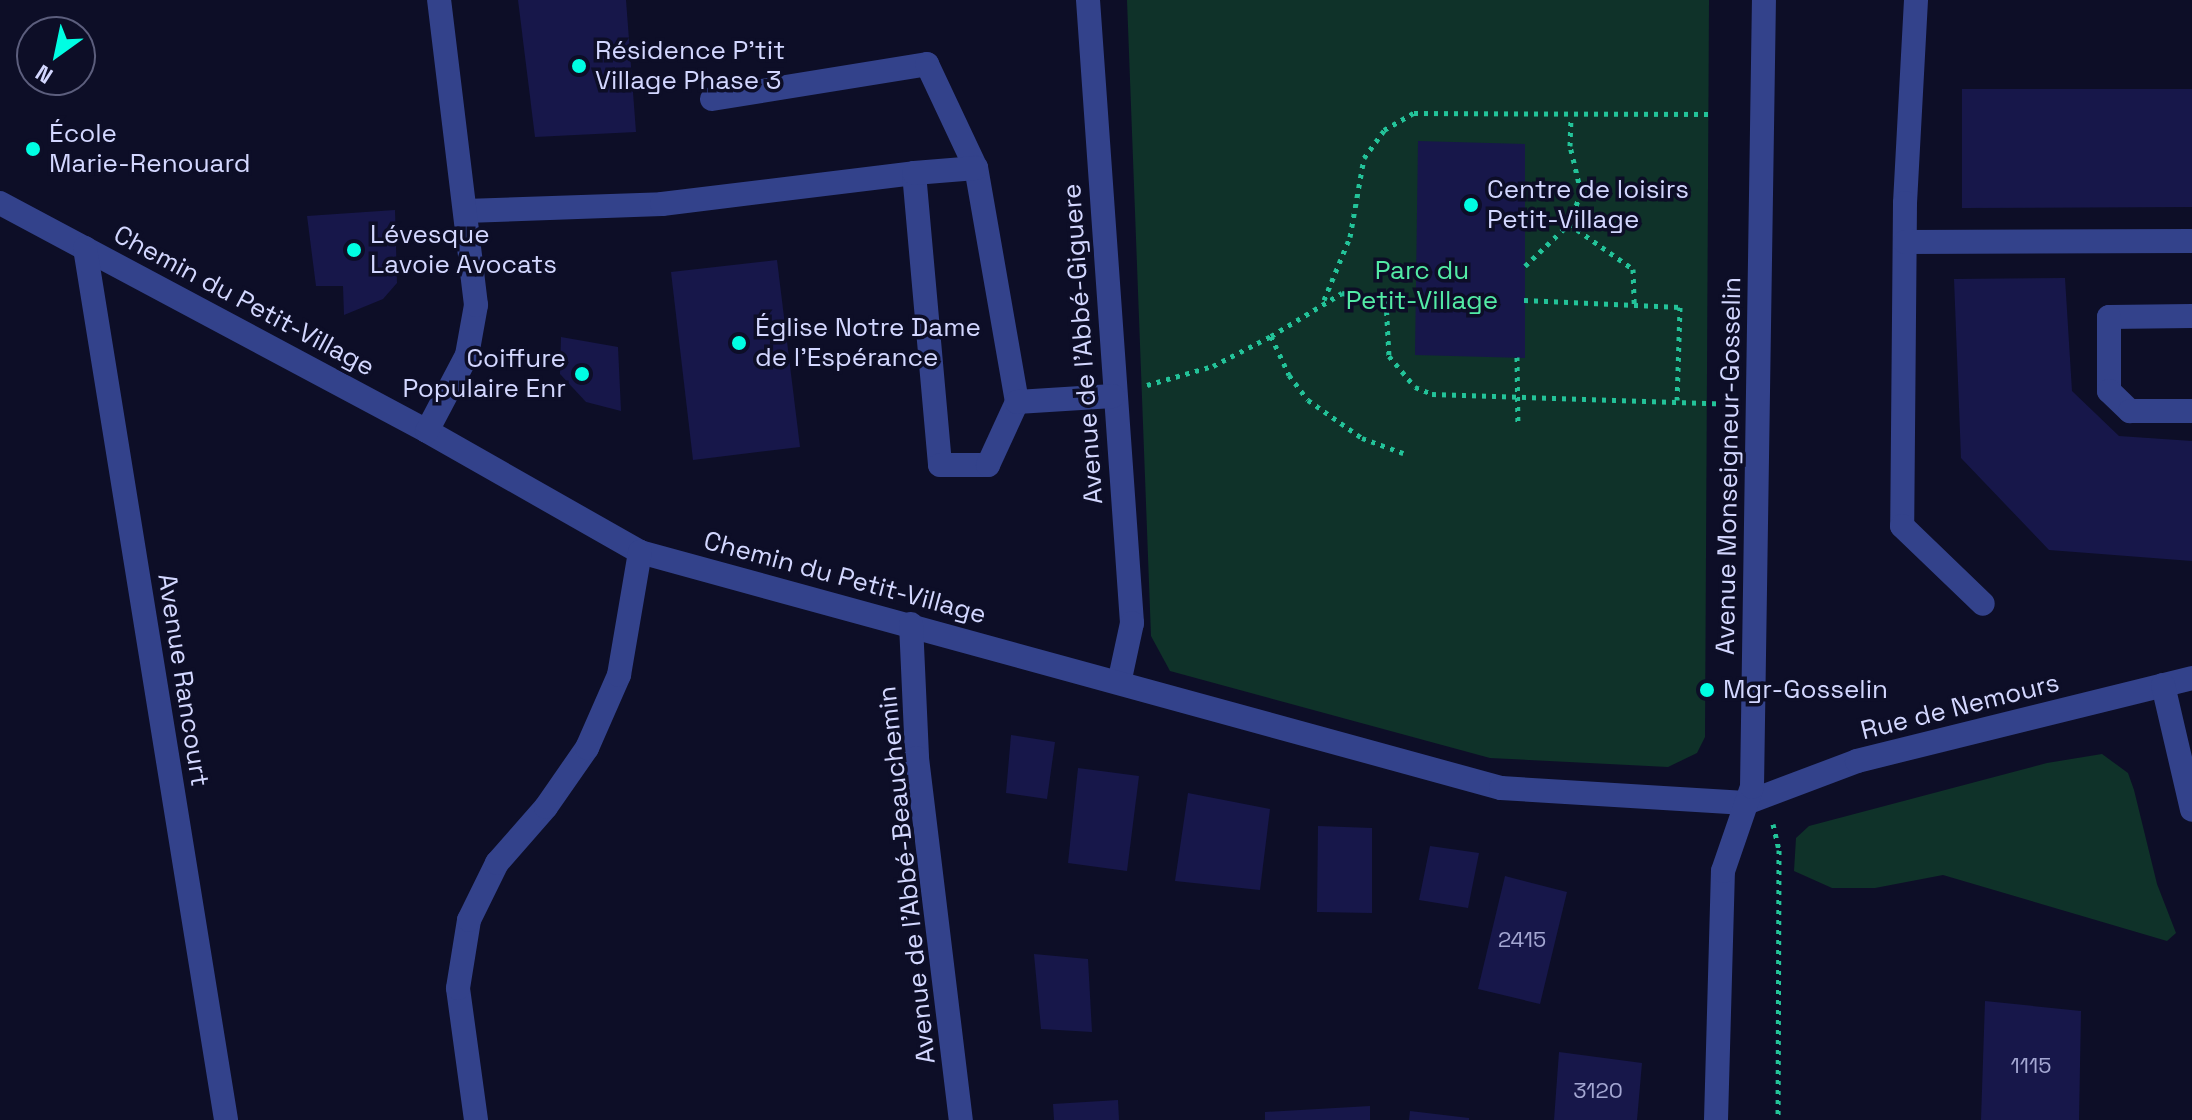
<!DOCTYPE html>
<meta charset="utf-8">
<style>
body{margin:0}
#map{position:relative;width:2192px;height:1120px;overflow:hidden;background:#0d0e27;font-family:"Space Grotesk",sans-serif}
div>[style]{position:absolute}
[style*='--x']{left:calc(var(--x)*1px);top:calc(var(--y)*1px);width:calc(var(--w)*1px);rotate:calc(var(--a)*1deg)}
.green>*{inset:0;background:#0f3229}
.building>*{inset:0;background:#17174a}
.path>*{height:5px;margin-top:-2.5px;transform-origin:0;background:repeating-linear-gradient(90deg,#23c399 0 4px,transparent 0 10px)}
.minor>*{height:24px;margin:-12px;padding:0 12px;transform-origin:12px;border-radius:12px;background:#33428b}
.dots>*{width:22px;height:22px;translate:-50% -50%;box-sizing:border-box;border:4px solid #0d0e27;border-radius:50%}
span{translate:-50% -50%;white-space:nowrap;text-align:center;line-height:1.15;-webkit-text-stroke:7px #0d0e27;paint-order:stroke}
.number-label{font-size:22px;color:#a4a7d2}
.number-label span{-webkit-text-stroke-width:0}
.poi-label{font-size:26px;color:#d3d7ff}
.left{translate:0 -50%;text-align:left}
.right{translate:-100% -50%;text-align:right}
.park-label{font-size:26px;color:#53eba6}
.street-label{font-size:26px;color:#d3d7ff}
.north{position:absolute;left:16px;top:16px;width:80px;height:80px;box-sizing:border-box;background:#0d0e27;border:2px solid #5c5e7d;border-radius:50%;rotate:213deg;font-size:22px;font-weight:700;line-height:32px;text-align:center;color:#d3d7ff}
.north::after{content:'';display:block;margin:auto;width:28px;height:36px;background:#00fee3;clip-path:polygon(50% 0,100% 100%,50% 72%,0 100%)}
</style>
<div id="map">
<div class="green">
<i style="clip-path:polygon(1127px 0,1709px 0,1705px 737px,1697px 753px,1668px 767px,1490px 758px,1170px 671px,1151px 636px)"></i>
<i style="clip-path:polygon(2102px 754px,2128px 773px,2134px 790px,2157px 884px,2176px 933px,2167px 941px,1943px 875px,1875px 888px,1832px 888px,1794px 871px,1796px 838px,1809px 826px,2047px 763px)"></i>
</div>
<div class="building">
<i style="clip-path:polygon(518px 0,626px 0,636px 132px,535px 137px)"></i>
<i style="clip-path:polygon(1962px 89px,2192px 89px,2192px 207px,1962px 208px)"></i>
<i style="clip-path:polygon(1418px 141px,1525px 144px,1525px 358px,1415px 355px)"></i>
<i style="clip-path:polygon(395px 210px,397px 283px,383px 299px,344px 315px,343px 286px,316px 286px,307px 216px)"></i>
<i style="clip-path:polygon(777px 260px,800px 447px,693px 460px,671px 272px)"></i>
<i style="clip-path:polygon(2065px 278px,2072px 391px,2119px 436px,2192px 441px,2192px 561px,2049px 550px,1961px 458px,1954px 279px)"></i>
<i style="clip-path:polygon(561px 337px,618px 347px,621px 411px,586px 402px,560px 374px)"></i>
<i style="clip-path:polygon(1011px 735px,1055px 742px,1047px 799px,1006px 793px)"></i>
<i style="clip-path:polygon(1078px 768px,1139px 776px,1127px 871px,1068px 863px)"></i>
<i style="clip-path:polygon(1188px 793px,1270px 809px,1260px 890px,1175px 881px)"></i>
<i style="clip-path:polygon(1318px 826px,1372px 828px,1372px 913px,1317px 912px)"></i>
<i style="clip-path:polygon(1430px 846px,1479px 853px,1468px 908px,1419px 900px)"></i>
<i style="clip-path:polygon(1505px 876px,1567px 892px,1540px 1004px,1478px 989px)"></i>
<i style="clip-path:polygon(1034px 954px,1088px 959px,1092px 1032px,1041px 1029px)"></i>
<i style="clip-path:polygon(1985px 1001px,2081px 1011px,2079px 1120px,1981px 1120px)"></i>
<i style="clip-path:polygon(1559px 1052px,1642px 1063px,1637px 1120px,1554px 1120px)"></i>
<i style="clip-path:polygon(1118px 1100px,1119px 1120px,1054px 1120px,1053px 1104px)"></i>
<i style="clip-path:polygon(1370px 1106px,1370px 1120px,1265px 1120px,1265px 1112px)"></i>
<i style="clip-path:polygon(1410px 1111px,1469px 1118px,1469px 1120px,1409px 1120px)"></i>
</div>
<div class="path">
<i style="--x:1569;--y:224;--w:34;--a:-69"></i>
<i style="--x:1581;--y:192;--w:47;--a:-103.4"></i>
<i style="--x:1570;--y:146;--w:28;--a:-88"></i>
<i style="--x:1525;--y:266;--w:61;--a:-43.7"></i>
<i style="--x:1569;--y:224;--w:78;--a:35.1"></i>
<i style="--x:1633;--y:269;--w:36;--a:88"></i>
<i style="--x:1324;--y:300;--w:68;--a:-67.6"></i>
<i style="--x:1350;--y:237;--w:80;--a:-80"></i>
<i style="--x:1364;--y:158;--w:34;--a:-54"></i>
<i style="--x:1384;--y:130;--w:34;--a:-30"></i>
<i style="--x:1414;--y:113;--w:300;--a:0.2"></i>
<i style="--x:1524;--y:300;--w:156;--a:2.6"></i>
<i style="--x:1680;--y:307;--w:93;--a:91.8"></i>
<i style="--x:1416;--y:302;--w:30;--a:-178"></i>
<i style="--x:1386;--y:301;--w:55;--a:86.9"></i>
<i style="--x:1389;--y:356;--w:40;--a:50"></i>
<i style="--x:1415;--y:387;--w:18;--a:22"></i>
<i style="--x:1432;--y:394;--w:297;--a:1.9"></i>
<i style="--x:1271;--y:336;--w:83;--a:-31.2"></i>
<i style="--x:1342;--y:293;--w:45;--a:10.3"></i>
<i style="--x:1517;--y:357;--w:68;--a:89.2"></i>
<i style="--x:1147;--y:385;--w:69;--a:-16.1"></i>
<i style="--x:1213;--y:366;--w:65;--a:-27.3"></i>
<i style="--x:1271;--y:336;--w:43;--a:65.2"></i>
<i style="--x:1289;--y:375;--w:31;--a:53"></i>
<i style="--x:1308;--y:400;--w:66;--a:35.1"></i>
<i style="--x:1362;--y:438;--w:44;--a:20.1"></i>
<i style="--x:1773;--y:824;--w:27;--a:77"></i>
<i style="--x:1779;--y:850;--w:270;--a:90.2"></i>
</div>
<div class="minor">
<i style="--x:1088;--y:0;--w:625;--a:85.96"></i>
<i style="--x:1132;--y:623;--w:61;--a:102.2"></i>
<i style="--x:1916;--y:0;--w:203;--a:93.1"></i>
<i style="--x:1905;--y:203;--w:323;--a:90.5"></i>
<i style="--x:1902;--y:526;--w:112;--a:43.9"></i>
<i style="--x:712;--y:99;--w:218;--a:-9.2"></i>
<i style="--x:927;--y:64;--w:115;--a:64.8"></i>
<i style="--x:0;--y:203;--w:484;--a:28.1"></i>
<i style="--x:427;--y:431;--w:245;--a:29.6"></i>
<i style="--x:640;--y:552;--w:893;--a:15.33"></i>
<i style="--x:1501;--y:788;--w:245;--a:3.5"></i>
<i style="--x:1746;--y:803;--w:119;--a:-20.7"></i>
<i style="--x:1857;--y:761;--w:345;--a:-13.9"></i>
<i style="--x:465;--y:211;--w:197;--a:-2"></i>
<i style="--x:662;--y:204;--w:254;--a:-7"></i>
<i style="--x:914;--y:173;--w:293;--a:84.9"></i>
<i style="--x:940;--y:465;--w:48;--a:0"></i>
<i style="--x:988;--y:465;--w:69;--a:-65.3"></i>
<i style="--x:1017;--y:402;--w:238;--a:-99.9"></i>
<i style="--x:976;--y:168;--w:62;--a:175.4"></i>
<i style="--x:1905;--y:242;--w:287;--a:-0.2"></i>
<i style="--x:85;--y:248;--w:883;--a:80.81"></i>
<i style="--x:2192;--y:316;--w:83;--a:179.3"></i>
<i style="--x:2109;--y:317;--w:74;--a:90"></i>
<i style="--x:2109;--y:391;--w:29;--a:44"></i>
<i style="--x:2130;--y:411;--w:62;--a:0"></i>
<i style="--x:1017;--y:402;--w:96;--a:-3.6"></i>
<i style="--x:427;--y:431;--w:86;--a:-62.2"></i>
<i style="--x:467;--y:355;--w:51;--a:-79.8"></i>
<i style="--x:476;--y:305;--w:307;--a:-96.9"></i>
<i style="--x:911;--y:624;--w:134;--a:87.4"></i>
<i style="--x:917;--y:758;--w:365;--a:83.1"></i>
<i style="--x:2163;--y:685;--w:128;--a:76.9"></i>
<i style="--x:476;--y:1120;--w:133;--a:-97.8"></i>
<i style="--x:458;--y:988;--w:69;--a:-80.8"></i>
<i style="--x:469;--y:920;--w:64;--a:-63.8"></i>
<i style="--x:497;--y:863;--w:74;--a:-48.8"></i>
<i style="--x:546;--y:807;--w:72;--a:-55.2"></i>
<i style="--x:587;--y:748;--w:80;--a:-66.3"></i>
<i style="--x:619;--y:675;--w:125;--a:-80.3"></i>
<i style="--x:1716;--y:1120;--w:249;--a:-88.4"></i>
<i style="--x:1723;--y:871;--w:89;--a:-71"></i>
<i style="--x:1752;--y:787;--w:787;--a:-89.13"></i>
</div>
<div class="dots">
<i style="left:579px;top:66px;background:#00fee3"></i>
<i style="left:33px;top:149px;background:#00fee3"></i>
<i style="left:1471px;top:205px;background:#00fee3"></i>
<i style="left:354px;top:250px;background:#00fee3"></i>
<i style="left:739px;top:343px;background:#00fee3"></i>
<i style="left:582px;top:374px;background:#00fee3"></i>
<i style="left:1707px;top:690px;background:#00fee3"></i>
</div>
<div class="number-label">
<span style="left:1522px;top:940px">2415</span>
<span style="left:2031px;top:1066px">1115</span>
<span style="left:1598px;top:1091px">3120</span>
</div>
<div class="poi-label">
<span class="left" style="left:595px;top:66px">Résidence P'tit<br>Village Phase 3</span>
<span class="left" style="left:49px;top:149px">École<br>Marie-Renouard</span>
<span class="left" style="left:1487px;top:205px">Centre de loisirs<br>Petit-Village</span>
<span class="left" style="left:370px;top:250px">Lévesque<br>Lavoie Avocats</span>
<span class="left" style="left:755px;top:343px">Église Notre Dame<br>de l'Espérance</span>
<span class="right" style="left:566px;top:374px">Coiffure<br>Populaire Enr</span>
<span class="left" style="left:1723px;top:690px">Mgr-Gosselin</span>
</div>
<div class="park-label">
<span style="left:1422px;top:286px">Parc du<br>Petit-Village</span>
</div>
<div class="street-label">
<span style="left:244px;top:301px;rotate:28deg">Chemin du Petit-Village</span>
<span style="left:1083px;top:344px;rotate:-94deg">Avenue de l'Abbé-Giguere</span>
<span style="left:1729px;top:466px;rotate:-89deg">Avenue Monseigneur-Gosselin</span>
<span style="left:845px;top:578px;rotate:15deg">Chemin du Petit-Village</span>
<span style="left:183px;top:680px;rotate:81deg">Avenue Rancourt</span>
<span style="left:1960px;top:707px;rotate:-14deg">Rue de Nemours</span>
<span style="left:907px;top:875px;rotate:-96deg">Avenue de l'Abbé-Beauchemin</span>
</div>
<div class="north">N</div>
</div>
